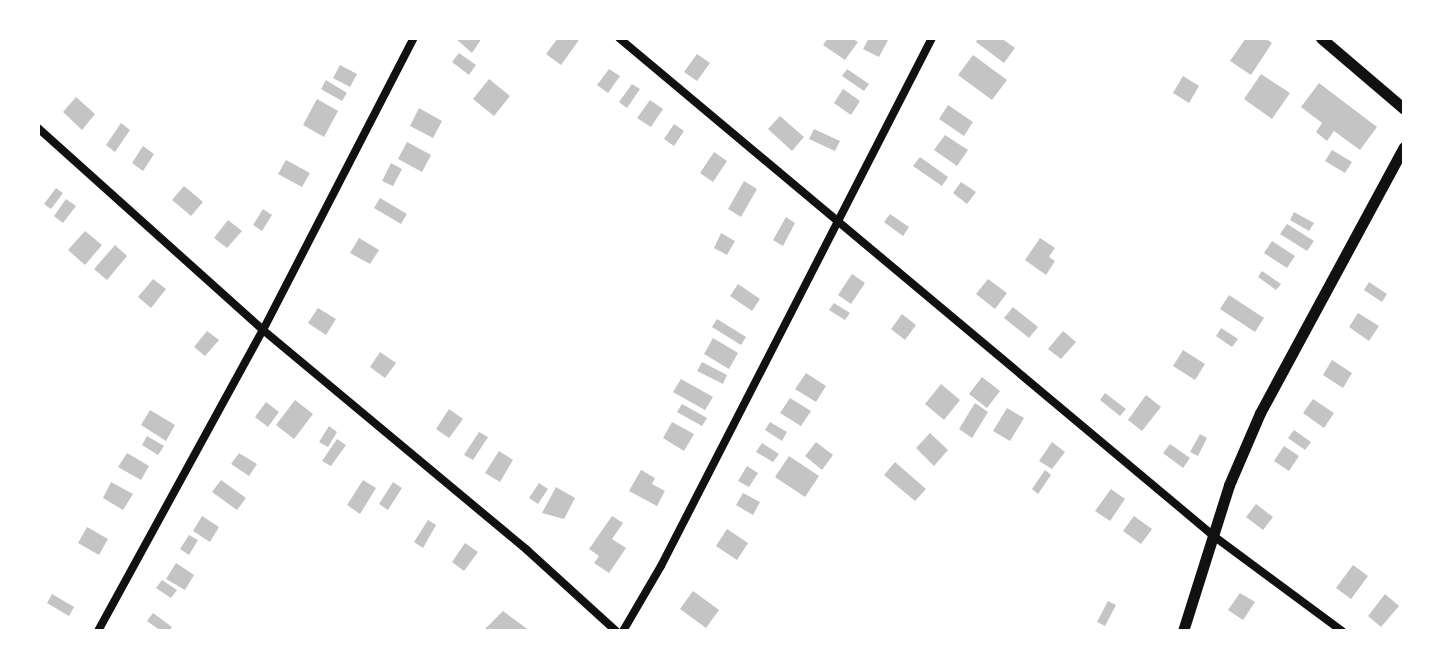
<!DOCTYPE html>
<style>
body{margin:0}
#map{position:relative;width:1442px;height:669px;overflow:hidden;background:#fff;font-family:Helvetica,sans-serif}
div>[style]{position:absolute}
[style*='--x']{left:calc(var(--x)*1px);top:calc(var(--y)*1px);width:calc(var(--w)*1px);rotate:calc(var(--a)*1deg)}
.building>*{inset:0;background:#c4c4c4}
.minor>*{height:8px;margin:-4px;padding:0 4px;transform-origin:4px;border-radius:4px;background:#111}
.tertiary>*{height:11px;margin:-5.5px;padding:0 5.5px;transform-origin:5.5px;border-radius:5.5px;background:#111}
span{translate:-50% -50%;white-space:nowrap;text-align:center;line-height:1.15;-webkit-text-stroke:7px #fff;paint-order:stroke}
.frame{position:absolute;inset:0;border:40px solid #fff;pointer-events:none}
</style>
<div id="map">
<div class="building">
<i style="clip-path:polygon(455px 38px,482px 38px,472px 53px)"></i>
<i style="clip-path:polygon(558px 38px,579px 40px,561px 65px,546px 54px)"></i>
<i style="clip-path:polygon(828px 38px,851px 38px,858px 42px,845px 60px,823px 45px)"></i>
<i style="clip-path:polygon(869px 38px,888px 40px,879px 57px,863px 49px)"></i>
<i style="clip-path:polygon(978px 38px,1001px 38px,1015px 48px,1004px 63px,976px 42px)"></i>
<i style="clip-path:polygon(1246px 38px,1265px 38px,1272px 43px,1251px 75px,1230px 61px)"></i>
<i style="clip-path:polygon(459px 53px,476px 65px,469px 75px,452px 62px)"></i>
<i style="clip-path:polygon(697px 54px,710px 63px,697px 81px,684px 72px)"></i>
<i style="clip-path:polygon(973px 55px,1007px 80px,992px 100px,958px 75px)"></i>
<i style="clip-path:polygon(340px 65px,357px 74px,350px 87px,333px 78px)"></i>
<i style="clip-path:polygon(609px 69px,620px 76px,608px 93px,597px 85px)"></i>
<i style="clip-path:polygon(847px 69px,869px 84px,864px 91px,842px 76px)"></i>
<i style="clip-path:polygon(1261px 74px,1290px 93px,1272px 119px,1244px 99px)"></i>
<i style="clip-path:polygon(1183px 76px,1199px 86px,1189px 103px,1173px 93px)"></i>
<i style="clip-path:polygon(489px 79px,510px 96px,494px 116px,473px 99px)"></i>
<i style="clip-path:polygon(326px 80px,347px 93px,342px 101px,321px 89px)"></i>
<i style="clip-path:polygon(1319px 83px,1377px 127px,1360px 150px,1334px 131px,1327px 141px,1316px 132px,1322px 123px,1301px 107px)"></i>
<i style="clip-path:polygon(632px 84px,640px 89px,627px 108px,619px 102px)"></i>
<i style="clip-path:polygon(843px 89px,860px 101px,851px 115px,834px 103px)"></i>
<i style="clip-path:polygon(76px 97px,95px 114px,82px 130px,63px 112px)"></i>
<i style="clip-path:polygon(317px 99px,338px 111px,324px 137px,303px 125px)"></i>
<i style="clip-path:polygon(650px 100px,663px 109px,651px 127px,637px 118px)"></i>
<i style="clip-path:polygon(948px 105px,973px 122px,964px 136px,939px 119px)"></i>
<i style="clip-path:polygon(419px 108px,442px 121px,433px 138px,410px 126px)"></i>
<i style="clip-path:polygon(780px 116px,804px 137px,792px 151px,768px 129px)"></i>
<i style="clip-path:polygon(121px 123px,130px 130px,115px 152px,106px 145px)"></i>
<i style="clip-path:polygon(674px 124px,684px 131px,674px 146px,664px 139px)"></i>
<i style="clip-path:polygon(814px 129px,840px 141px,835px 151px,809px 139px)"></i>
<i style="clip-path:polygon(945px 135px,968px 150px,957px 166px,934px 150px)"></i>
<i style="clip-path:polygon(407px 142px,431px 155px,422px 172px,398px 159px)"></i>
<i style="clip-path:polygon(143px 146px,154px 154px,143px 171px,132px 163px)"></i>
<i style="clip-path:polygon(1332px 150px,1352px 162px,1345px 173px,1325px 161px)"></i>
<i style="clip-path:polygon(714px 152px,727px 161px,713px 182px,700px 173px)"></i>
<i style="clip-path:polygon(920px 157px,948px 177px,942px 186px,913px 166px)"></i>
<i style="clip-path:polygon(286px 160px,310px 173px,302px 187px,278px 174px)"></i>
<i style="clip-path:polygon(391px 163px,402px 169px,393px 186px,382px 181px)"></i>
<i style="clip-path:polygon(744px 181px,757px 189px,741px 217px,728px 209px)"></i>
<i style="clip-path:polygon(961px 182px,976px 192px,967px 204px,953px 193px)"></i>
<i style="clip-path:polygon(184px 186px,203px 202px,191px 216px,172px 200px)"></i>
<i style="clip-path:polygon(56px 188px,63px 193px,51px 209px,44px 204px)"></i>
<i style="clip-path:polygon(380px 198px,407px 214px,401px 224px,374px 208px)"></i>
<i style="clip-path:polygon(66px 199px,76px 206px,63px 223px,54px 216px)"></i>
<i style="clip-path:polygon(263px 209px,272px 215px,262px 231px,253px 225px)"></i>
<i style="clip-path:polygon(1294px 212px,1314px 223px,1309px 231px,1290px 220px)"></i>
<i style="clip-path:polygon(890px 214px,909px 227px,903px 236px,884px 222px)"></i>
<i style="clip-path:polygon(786px 217px,795px 223px,783px 246px,773px 240px)"></i>
<i style="clip-path:polygon(228px 220px,242px 231px,227px 248px,214px 238px)"></i>
<i style="clip-path:polygon(1287px 224px,1314px 241px,1307px 251px,1280px 234px)"></i>
<i style="clip-path:polygon(85px 231px,102px 245px,85px 265px,68px 250px)"></i>
<i style="clip-path:polygon(721px 233px,735px 241px,727px 255px,714px 248px)"></i>
<i style="clip-path:polygon(359px 238px,379px 250px,370px 264px,350px 253px)"></i>
<i style="clip-path:polygon(1040px 238px,1055px 248px,1049px 257px,1055px 261px,1046px 275px,1025px 260px)"></i>
<i style="clip-path:polygon(1272px 241px,1295px 256px,1287px 268px,1264px 253px)"></i>
<i style="clip-path:polygon(115px 245px,127px 256px,107px 280px,94px 269px)"></i>
<i style="clip-path:polygon(1262px 271px,1281px 284px,1276px 290px,1258px 277px)"></i>
<i style="clip-path:polygon(852px 274px,865px 283px,851px 304px,838px 295px)"></i>
<i style="clip-path:polygon(153px 279px,166px 289px,151px 308px,138px 297px)"></i>
<i style="clip-path:polygon(988px 279px,1007px 293px,995px 309px,976px 294px)"></i>
<i style="clip-path:polygon(1369px 282px,1387px 294px,1382px 302px,1364px 290px)"></i>
<i style="clip-path:polygon(738px 284px,760px 299px,752px 311px,730px 296px)"></i>
<i style="clip-path:polygon(1229px 295px,1264px 318px,1255px 332px,1220px 309px)"></i>
<i style="clip-path:polygon(834px 303px,850px 313px,845px 320px,829px 310px)"></i>
<i style="clip-path:polygon(1013px 307px,1038px 327px,1029px 338px,1004px 318px)"></i>
<i style="clip-path:polygon(318px 308px,336px 319px,326px 335px,308px 323px)"></i>
<i style="clip-path:polygon(1358px 313px,1379px 326px,1369px 341px,1349px 327px)"></i>
<i style="clip-path:polygon(902px 314px,916px 325px,905px 340px,891px 329px)"></i>
<i style="clip-path:polygon(717px 319px,746px 337px,741px 345px,712px 327px)"></i>
<i style="clip-path:polygon(1221px 328px,1238px 339px,1232px 347px,1216px 336px)"></i>
<i style="clip-path:polygon(207px 331px,219px 340px,205px 356px,194px 347px)"></i>
<i style="clip-path:polygon(1063px 331px,1076px 342px,1061px 359px,1048px 349px)"></i>
<i style="clip-path:polygon(713px 338px,738px 353px,729px 369px,704px 354px)"></i>
<i style="clip-path:polygon(1183px 350px,1205px 364px,1195px 380px,1173px 366px)"></i>
<i style="clip-path:polygon(380px 352px,396px 363px,385px 378px,370px 367px)"></i>
<i style="clip-path:polygon(1332px 360px,1352px 373px,1343px 388px,1323px 375px)"></i>
<i style="clip-path:polygon(702px 362px,727px 375px,723px 384px,697px 371px)"></i>
<i style="clip-path:polygon(806px 373px,826px 386px,816px 402px,795px 389px)"></i>
<i style="clip-path:polygon(982px 377px,1000px 391px,987px 408px,969px 394px)"></i>
<i style="clip-path:polygon(681px 379px,713px 397px,705px 410px,673px 392px)"></i>
<i style="clip-path:polygon(941px 384px,960px 400px,944px 420px,925px 404px)"></i>
<i style="clip-path:polygon(1105px 393px,1126px 409px,1120px 416px,1100px 400px)"></i>
<i style="clip-path:polygon(1146px 395px,1161px 407px,1142px 431px,1128px 420px)"></i>
<i style="clip-path:polygon(790px 398px,811px 411px,801px 426px,780px 413px)"></i>
<i style="clip-path:polygon(1313px 399px,1334px 413px,1324px 428px,1303px 413px)"></i>
<i style="clip-path:polygon(295px 400px,313px 414px,294px 439px,276px 425px)"></i>
<i style="clip-path:polygon(266px 402px,279px 412px,268px 427px,255px 417px)"></i>
<i style="clip-path:polygon(975px 403px,988px 412px,972px 438px,959px 429px)"></i>
<i style="clip-path:polygon(682px 404px,707px 418px,702px 426px,677px 412px)"></i>
<i style="clip-path:polygon(1007px 408px,1024px 418px,1010px 441px,993px 431px)"></i>
<i style="clip-path:polygon(449px 409px,463px 419px,449px 438px,436px 429px)"></i>
<i style="clip-path:polygon(150px 410px,175px 425px,166px 441px,141px 425px)"></i>
<i style="clip-path:polygon(672px 422px,694px 434px,684px 451px,663px 438px)"></i>
<i style="clip-path:polygon(770px 422px,787px 432px,782px 441px,765px 430px)"></i>
<i style="clip-path:polygon(329px 426px,337px 432px,328px 447px,319px 442px)"></i>
<i style="clip-path:polygon(1294px 430px,1311px 442px,1305px 450px,1288px 438px)"></i>
<i style="clip-path:polygon(479px 432px,488px 437px,473px 460px,464px 455px)"></i>
<i style="clip-path:polygon(930px 433px,948px 450px,934px 466px,916px 448px)"></i>
<i style="clip-path:polygon(1200px 434px,1207px 438px,1198px 456px,1190px 452px)"></i>
<i style="clip-path:polygon(147px 436px,164px 446px,158px 455px,142px 445px)"></i>
<i style="clip-path:polygon(337px 439px,346px 445px,331px 466px,322px 461px)"></i>
<i style="clip-path:polygon(816px 442px,833px 455px,822px 470px,805px 456px)"></i>
<i style="clip-path:polygon(1052px 442px,1065px 452px,1052px 469px,1039px 461px)"></i>
<i style="clip-path:polygon(762px 443px,779px 454px,773px 462px,756px 452px)"></i>
<i style="clip-path:polygon(1170px 444px,1190px 458px,1183px 468px,1163px 453px)"></i>
<i style="clip-path:polygon(1284px 446px,1299px 456px,1289px 471px,1274px 461px)"></i>
<i style="clip-path:polygon(499px 451px,513px 460px,500px 482px,485px 473px)"></i>
<i style="clip-path:polygon(127px 453px,149px 466px,141px 480px,118px 467px)"></i>
<i style="clip-path:polygon(239px 453px,257px 464px,249px 476px,231px 464px)"></i>
<i style="clip-path:polygon(789px 456px,819px 476px,805px 497px,775px 477px)"></i>
<i style="clip-path:polygon(895px 462px,926px 489px,915px 501px,884px 475px)"></i>
<i style="clip-path:polygon(747px 466px,758px 473px,749px 487px,738px 481px)"></i>
<i style="clip-path:polygon(641px 470px,655px 478px,652px 484px,665px 491px,657px 506px,629px 491px)"></i>
<i style="clip-path:polygon(1045px 470px,1051px 475px,1038px 494px,1032px 489px)"></i>
<i style="clip-path:polygon(221px 480px,246px 498px,237px 510px,212px 492px)"></i>
<i style="clip-path:polygon(363px 480px,376px 488px,360px 514px,347px 505px)"></i>
<i style="clip-path:polygon(111px 482px,133px 494px,123px 510px,103px 498px)"></i>
<i style="clip-path:polygon(393px 482px,402px 488px,388px 510px,379px 504px)"></i>
<i style="clip-path:polygon(539px 483px,548px 489px,538px 504px,529px 498px)"></i>
<i style="clip-path:polygon(556px 487px,575px 498px,564px 519px,542px 513px)"></i>
<i style="clip-path:polygon(1111px 489px,1125px 499px,1110px 521px,1095px 511px)"></i>
<i style="clip-path:polygon(743px 493px,760px 502px,753px 515px,736px 505px)"></i>
<i style="clip-path:polygon(1256px 504px,1273px 517px,1263px 530px,1246px 517px)"></i>
<i style="clip-path:polygon(202px 516px,219px 527px,210px 542px,193px 531px)"></i>
<i style="clip-path:polygon(612px 516px,623px 523px,612px 539px,626px 548px,609px 573px,594px 563px,599px 556px,589px 549px)"></i>
<i style="clip-path:polygon(1134px 516px,1152px 529px,1141px 544px,1123px 531px)"></i>
<i style="clip-path:polygon(428px 520px,436px 525px,423px 548px,414px 542px)"></i>
<i style="clip-path:polygon(87px 527px,108px 539px,99px 555px,78px 543px)"></i>
<i style="clip-path:polygon(727px 529px,748px 543px,737px 560px,716px 546px)"></i>
<i style="clip-path:polygon(189px 535px,198px 540px,189px 555px,180px 549px)"></i>
<i style="clip-path:polygon(465px 543px,478px 552px,464px 571px,452px 562px)"></i>
<i style="clip-path:polygon(176px 563px,194px 575px,185px 590px,166px 579px)"></i>
<i style="clip-path:polygon(1353px 565px,1368px 576px,1351px 599px,1336px 588px)"></i>
<i style="clip-path:polygon(162px 580px,177px 590px,171px 598px,156px 588px)"></i>
<i style="clip-path:polygon(693px 591px,719px 610px,706px 628px,680px 609px)"></i>
<i style="clip-path:polygon(1240px 593px,1255px 602px,1243px 620px,1228px 610px)"></i>
<i style="clip-path:polygon(52px 594px,74px 607px,69px 616px,47px 603px)"></i>
<i style="clip-path:polygon(1385px 594px,1399px 606px,1381px 627px,1368px 616px)"></i>
<i style="clip-path:polygon(1108px 601px,1116px 605px,1105px 626px,1097px 622px)"></i>
<i style="clip-path:polygon(503px 611px,530px 631px,483px 631px)"></i>
<i style="clip-path:polygon(153px 613px,172px 627px,169px 631px,161px 631px,147px 621px)"></i>
</div>
<div class="minor">
<i style="--x:619;--y:38;--w:777;--a:39.94"></i>
<i style="--x:1215;--y:537;--w:158;--a:36.5"></i>
<i style="--x:38;--y:128;--w:302;--a:41.9"></i>
<i style="--x:263;--y:330;--w:344;--a:39.8"></i>
<i style="--x:527;--y:550;--w:120;--a:42.3"></i>
<i style="--x:98;--y:631;--w:343;--a:-61.3"></i>
<i style="--x:263;--y:330;--w:329;--a:-62.7"></i>
<i style="--x:623;--y:631;--w:75;--a:-59.7"></i>
<i style="--x:661;--y:566;--w:593;--a:-62.83"></i>
</div>
<div class="tertiary">
<i style="--x:1321;--y:38;--w:109;--a:40.5"></i>
<i style="--x:1183;--y:631;--w:153;--a:-72.5"></i>
<i style="--x:1229;--y:485;--w:78;--a:-66.7"></i>
<i style="--x:1260;--y:413;--w:302;--a:-61.6"></i>
</div>
<div class="frame"></div>
</div>
